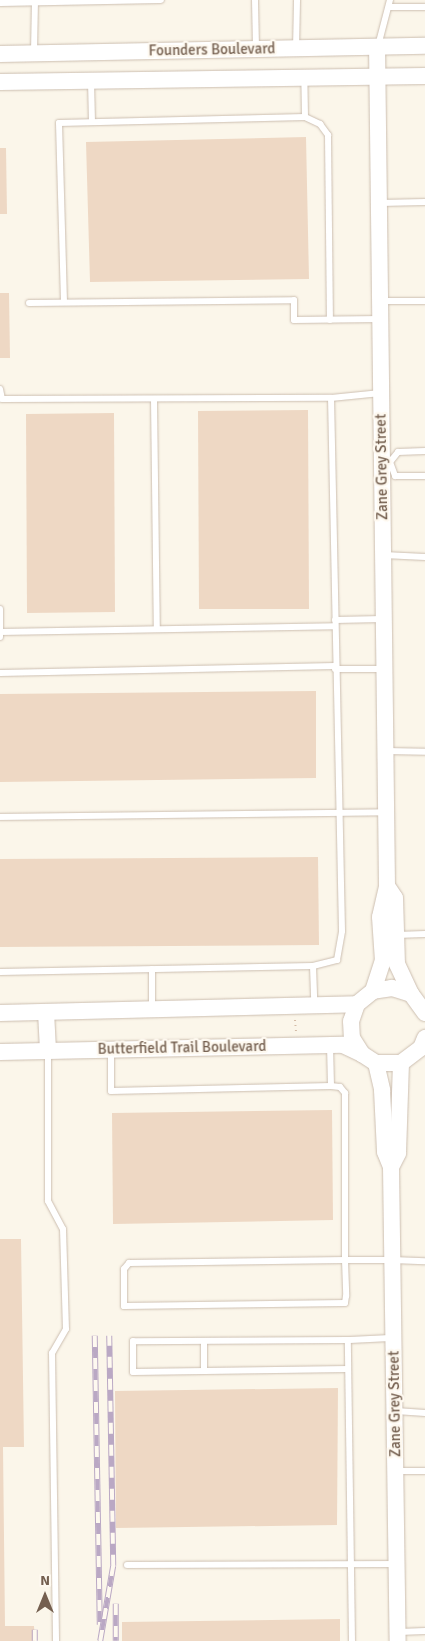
<!DOCTYPE html>
<style>
body{margin:0}
#map{position:relative;width:425px;height:1641px;overflow:hidden;background:#fbf6ea;font-family:Signika,sans-serif}
div>[style]{position:absolute}
[style*='--x']{left:calc(var(--x)*1px);top:calc(var(--y)*1px);width:calc(var(--w)*1px);rotate:calc(var(--a)*1deg)}
.building>*{inset:0;background:#eed8c4}
.path>*{height:2px;margin-top:-1px;transform-origin:0;background:repeating-linear-gradient(90deg,#d3bba6 0 1px,transparent 0 5px)}
.roads{filter:drop-shadow(0 0 1px #ccbeb0) drop-shadow(0 0 1px #ccbeb0)}
.service>*{height:6px;margin:-3px;padding:0 3px;transform-origin:3px;border-radius:3px;background:#fff}
.tertiary>*{height:16px;margin:-8px;padding:0 8px;transform-origin:8px;border-radius:8px;background:#fff}
.rail>*{height:5.5px;margin-top:-2.75px;transform-origin:0;background:repeating-linear-gradient(90deg,#fef9f0 0 11px,#baa8c4 0 22px);box-sizing:border-box;border-block:1px solid #baa8c4}
span{translate:-50% -50%;white-space:nowrap;text-align:center;line-height:1.15;-webkit-text-stroke:4.5px #fef9f0;paint-order:stroke}
.street-label{font-size:15px;color:#745f4f}
.north{position:absolute;left:20px;top:1571px;width:50px;height:50px;-webkit-text-stroke:4px #fef9f0;paint-order:stroke;rotate:0deg;font-size:14px;font-weight:700;line-height:20px;text-align:center;color:#745f4f}
.north::after{content:'';display:block;margin:auto;width:18px;height:22px;background:#745f4f;clip-path:polygon(50% 0,100% 100%,50% 72%,0 100%)}
</style>
<div id="map">
<div class="building">
<i style="clip-path:polygon(306px 137px,309px 279px,90px 282px,86px 142px)"></i>
<i style="clip-path:polygon(0 148px,6px 148px,7px 214px,0 214px)"></i>
<i style="clip-path:polygon(0 293px,9px 293px,10px 358px,0 358px)"></i>
<i style="clip-path:polygon(308px 410px,309px 609px,199px 609px,198px 411px)"></i>
<i style="clip-path:polygon(114px 413px,115px 612px,27px 613px,26px 414px)"></i>
<i style="clip-path:polygon(316px 691px,316px 778px,0 782px,0 694px)"></i>
<i style="clip-path:polygon(318px 857px,319px 945px,0 947px,0 859px)"></i>
<i style="clip-path:polygon(332px 1110px,333px 1220px,113px 1224px,112px 1113px)"></i>
<i style="clip-path:polygon(0 1239px,21px 1239px,24px 1447px,3px 1447px,5px 1626px,34px 1626px,35px 1641px,0 1641px)"></i>
<i style="clip-path:polygon(338px 1388px,337px 1525px,116px 1528px,115px 1391px)"></i>
<i style="clip-path:polygon(340px 1619px,340px 1641px,122px 1641px,122px 1622px)"></i>
</div>
<div class="path">
<i style="--x:295;--y:1020;--w:12;--a:85"></i>
</div>
<div class="roads">
<div class="service">
<i style="--x:255;--y:0;--w:49;--a:88.8"></i>
<i style="--x:0;--y:3;--w:161;--a:-1.1"></i>
<i style="--x:389;--y:7;--w:36;--a:0"></i>
<i style="--x:378;--y:46;--w:48;--a:-75.4"></i>
<i style="--x:296;--y:49;--w:49;--a:-88.8"></i>
<i style="--x:34;--y:52;--w:50;--a:-88.9"></i>
<i style="--x:91;--y:81;--w:41;--a:88.6"></i>
<i style="--x:305;--y:117;--w:17;--a:25"></i>
<i style="--x:320;--y:124;--w:14;--a:54"></i>
<i style="--x:328;--y:135;--w:185;--a:89.4"></i>
<i style="--x:380;--y:203;--w:45;--a:-1.3"></i>
<i style="--x:382;--y:301;--w:43;--a:0"></i>
<i style="--x:64;--y:302;--w:179;--a:-91.6"></i>
<i style="--x:59;--y:123;--w:246;--a:-1.4"></i>
<i style="--x:305;--y:117;--w:39;--a:-91"></i>
<i style="--x:29;--y:303;--w:265;--a:-0.6"></i>
<i style="--x:294;--y:300;--w:20;--a:90"></i>
<i style="--x:294;--y:320;--w:87;--a:-0.7"></i>
<i style="--x:0;--y:389;--w:10;--a:79"></i>
<i style="--x:2;--y:399;--w:329;--a:-0.2"></i>
<i style="--x:331;--y:398;--w:50;--a:-5.7"></i>
<i style="--x:154;--y:399;--w:230;--a:89.3"></i>
<i style="--x:390;--y:462;--w:15;--a:70"></i>
<i style="--x:395;--y:476;--w:30;--a:0"></i>
<i style="--x:390;--y:462;--w:13;--a:-51"></i>
<i style="--x:398;--y:452;--w:27;--a:-2"></i>
<i style="--x:384;--y:555;--w:41;--a:2.8"></i>
<i style="--x:0;--y:609;--w:28;--a:90"></i>
<i style="--x:335;--y:620;--w:48;--a:-1.2"></i>
<i style="--x:0;--y:632;--w:335;--a:-1"></i>
<i style="--x:335;--y:669;--w:49;--a:0"></i>
<i style="--x:0;--y:673;--w:335;--a:-1.2"></i>
<i style="--x:386;--y:751;--w:39;--a:1"></i>
<i style="--x:0;--y:817;--w:386;--a:-0.7"></i>
<i style="--x:396;--y:935;--w:29;--a:-2"></i>
<i style="--x:313;--y:966;--w:25;--a:-14"></i>
<i style="--x:337;--y:960;--w:29;--a:-80"></i>
<i style="--x:342;--y:931;--w:533;--a:-91.18"></i>
<i style="--x:152;--y:969;--w:39;--a:90"></i>
<i style="--x:0;--y:972;--w:313;--a:-1.1"></i>
<i style="--x:313;--y:966;--w:38;--a:88"></i>
<i style="--x:330;--y:1045;--w:41;--a:88.6"></i>
<i style="--x:331;--y:1086;--w:9;--a:6"></i>
<i style="--x:340;--y:1087;--w:8;--a:50"></i>
<i style="--x:345;--y:1093;--w:167;--a:90"></i>
<i style="--x:345;--y:1260;--w:36;--a:88"></i>
<i style="--x:346;--y:1296;--w:7;--a:98"></i>
<i style="--x:345;--y:1303;--w:221;--a:179.2"></i>
<i style="--x:124;--y:1306;--w:37;--a:-90"></i>
<i style="--x:124;--y:1269;--w:8;--a:-50"></i>
<i style="--x:129;--y:1263;--w:216;--a:-0.8"></i>
<i style="--x:345;--y:1260;--w:47;--a:0"></i>
<i style="--x:392;--y:1260;--w:33;--a:2"></i>
<i style="--x:111;--y:1049;--w:42;--a:90"></i>
<i style="--x:111;--y:1091;--w:220;--a:-1.3"></i>
<i style="--x:48;--y:1052;--w:149;--a:90"></i>
<i style="--x:48;--y:1201;--w:32;--a:62"></i>
<i style="--x:63;--y:1229;--w:100;--a:88.3"></i>
<i style="--x:66;--y:1329;--w:28;--a:120"></i>
<i style="--x:52;--y:1353;--w:288;--a:89.2"></i>
<i style="--x:348;--y:1340;--w:215;--a:179.7"></i>
<i style="--x:133;--y:1341;--w:31;--a:90"></i>
<i style="--x:133;--y:1372;--w:215;--a:-0.8"></i>
<i style="--x:204;--y:1341;--w:30;--a:90"></i>
<i style="--x:396;--y:1411;--w:29;--a:4"></i>
<i style="--x:397;--y:1471;--w:28;--a:0"></i>
<i style="--x:127;--y:1565;--w:269;--a:-0.2"></i>
<i style="--x:399;--y:1632;--w:26;--a:-2"></i>
<i style="--x:352;--y:1641;--w:301;--a:-90.8"></i>
<i style="--x:348;--y:1340;--w:44;--a:-2.6"></i>
</div>
<div class="tertiary">
<i style="--x:0;--y:54;--w:425;--a:-1.1"></i>
<i style="--x:0;--y:82;--w:425;--a:-0.8"></i>
<i style="--x:387;--y:886;--w:14;--a:56"></i>
<i style="--x:395;--y:898;--w:66;--a:88.3"></i>
<i style="--x:397;--y:964;--w:33;--a:65"></i>
<i style="--x:373;--y:991;--w:32;--a:-72"></i>
<i style="--x:383;--y:961;--w:44;--a:-93.9"></i>
<i style="--x:380;--y:917;--w:32;--a:-77"></i>
<i style="--x:387;--y:886;--w:838;--a:-90.68"></i>
<i style="--x:46;--y:1012;--w:39;--a:87"></i>
<i style="--x:0;--y:1013;--w:357;--a:-1.4"></i>
<i style="--x:425;--y:1013;--w:24;--a:-126"></i>
<i style="--x:411;--y:994;--w:20;--a:-162"></i>
<i style="--x:392;--y:988;--w:19;--a:171"></i>
<i style="--x:373;--y:991;--w:21;--a:141"></i>
<i style="--x:357;--y:1004;--w:18;--a:109"></i>
<i style="--x:351;--y:1021;--w:17;--a:87"></i>
<i style="--x:352;--y:1038;--w:19;--a:58"></i>
<i style="--x:362;--y:1054;--w:17;--a:33"></i>
<i style="--x:376;--y:1063;--w:25;--a:0"></i>
<i style="--x:401;--y:1063;--w:25;--a:-37"></i>
<i style="--x:421;--y:1048;--w:11;--a:-68"></i>
<i style="--x:0;--y:1052;--w:343;--a:-1.2"></i>
<i style="--x:343;--y:1045;--w:21;--a:25"></i>
<i style="--x:376;--y:1063;--w:28;--a:77"></i>
<i style="--x:382;--y:1090;--w:62;--a:87.2"></i>
<i style="--x:385;--y:1152;--w:16;--a:68"></i>
<i style="--x:391;--y:1167;--w:474;--a:89.2"></i>
<i style="--x:391;--y:1167;--w:16;--a:-63"></i>
<i style="--x:398;--y:1153;--w:90;--a:-88.1"></i>
</div>
</div>
<div class="rail">
<i style="--x:95;--y:1336;--w:289;--a:89"></i>
<i style="--x:116;--y:1604;--w:37;--a:90"></i>
<i style="--x:35;--y:1630;--w:11;--a:90"></i>
<i style="--x:100;--y:1641;--w:76;--a:-80.2"></i>
<i style="--x:113;--y:1566;--w:230;--a:-91"></i>
</div>
<div class="street-label">
<span style="left:212px;top:50px;rotate:-1deg">Founders Boulevard</span>
<span style="left:382px;top:467px;rotate:-91deg">Zane Grey Street</span>
<span style="left:182px;top:1048px;rotate:-1deg">Butterfield Trail Boulevard</span>
<span style="left:395px;top:1404px;rotate:-91deg">Zane Grey Street</span>
</div>
<div class="north">N</div>
</div>
